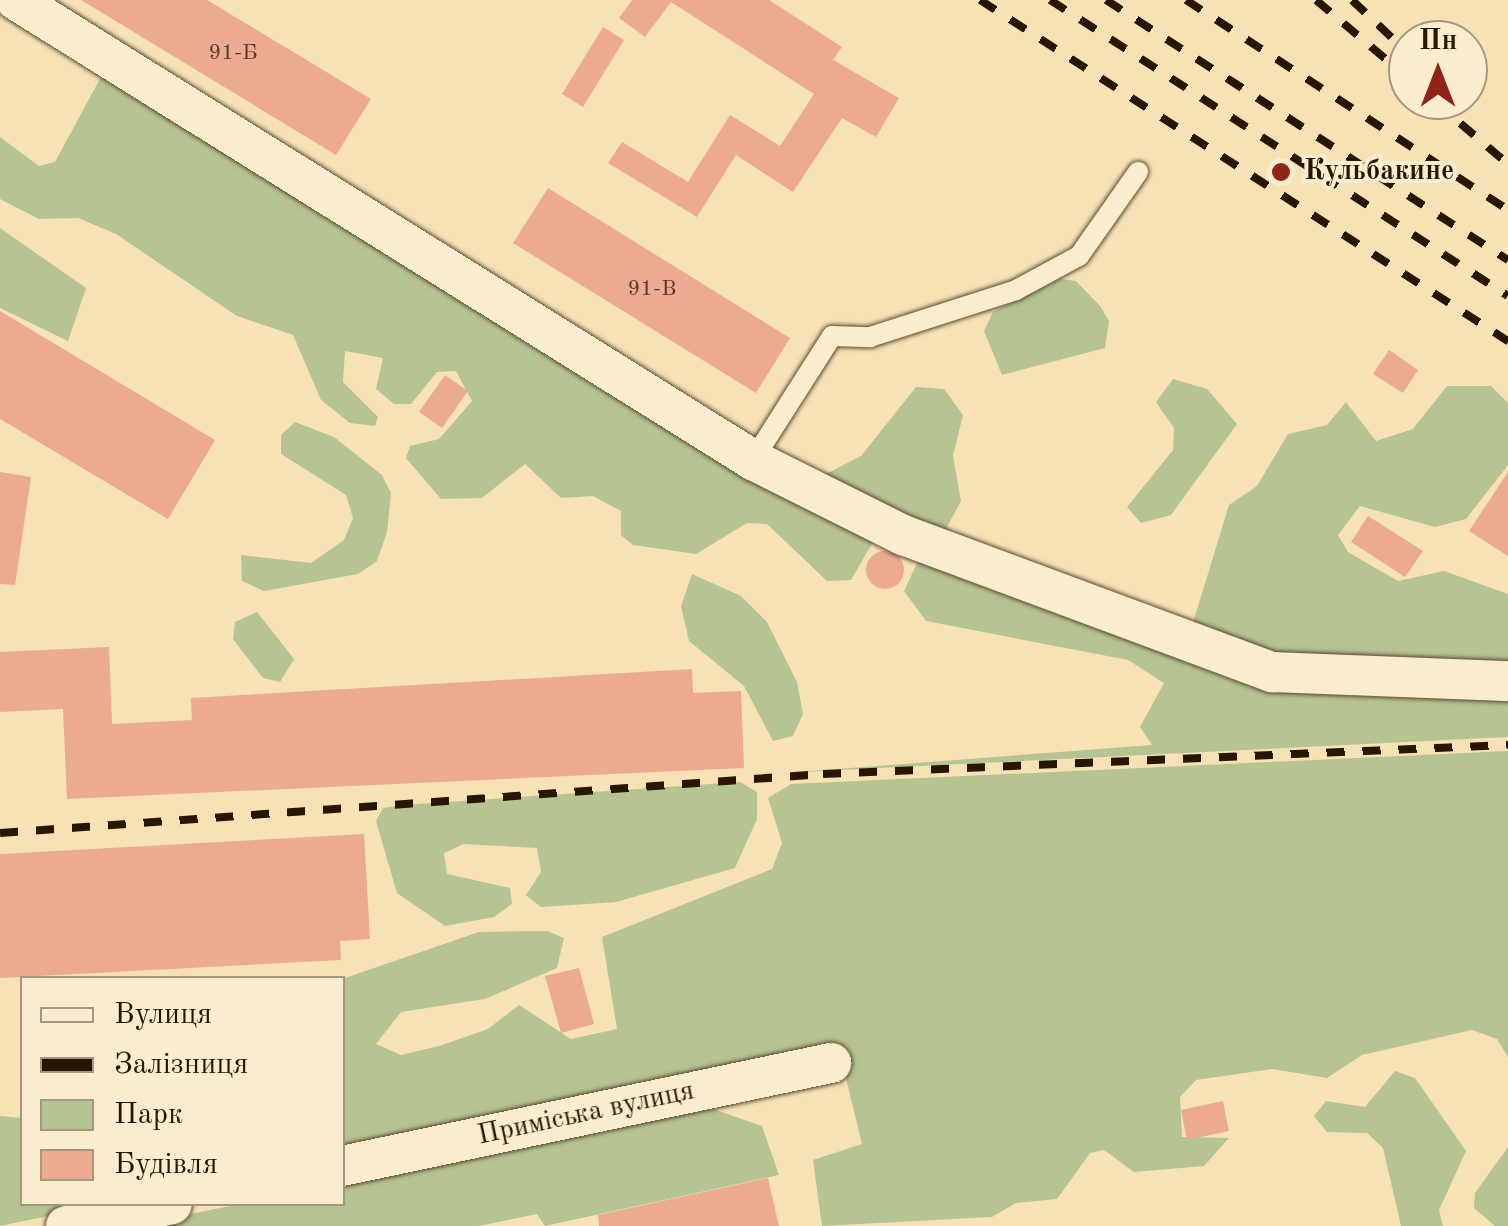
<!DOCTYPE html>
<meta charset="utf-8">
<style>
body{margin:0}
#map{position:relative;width:1508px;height:1226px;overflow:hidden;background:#f6e2b5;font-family:"Old Standard TT",serif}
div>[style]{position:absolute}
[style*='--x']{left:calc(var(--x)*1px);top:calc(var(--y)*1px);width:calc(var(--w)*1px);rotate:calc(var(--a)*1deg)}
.green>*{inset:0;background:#b6c492}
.building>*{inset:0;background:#ecaa90}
.round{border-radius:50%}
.roads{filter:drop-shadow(0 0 2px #5a492f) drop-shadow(0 0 2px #5a492f)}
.service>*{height:20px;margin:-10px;padding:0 10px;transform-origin:10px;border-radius:10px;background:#f9eccf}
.minor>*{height:40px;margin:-20px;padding:0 20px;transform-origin:20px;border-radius:20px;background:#f9eccf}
.rail>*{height:8px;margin-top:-4px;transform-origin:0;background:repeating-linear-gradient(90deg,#261602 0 18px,transparent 0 36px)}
.dots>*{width:28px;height:28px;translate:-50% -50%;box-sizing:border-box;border:5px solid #f9eccf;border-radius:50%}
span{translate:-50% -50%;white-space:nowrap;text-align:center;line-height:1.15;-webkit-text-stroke:8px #f9eccf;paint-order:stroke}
.number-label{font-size:22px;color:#583b26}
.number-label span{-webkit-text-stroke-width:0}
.poi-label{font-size:28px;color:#261602;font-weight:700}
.left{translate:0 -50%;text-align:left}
.street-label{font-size:28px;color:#261602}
.legend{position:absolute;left:20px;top:976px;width:325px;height:230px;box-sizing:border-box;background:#f9eccf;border:2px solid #a5967d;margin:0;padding:12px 18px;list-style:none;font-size:30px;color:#261602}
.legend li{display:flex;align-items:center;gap:20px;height:50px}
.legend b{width:50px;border:2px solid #a5967d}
.north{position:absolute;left:1388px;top:20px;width:100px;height:100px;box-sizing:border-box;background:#f9eccf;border:2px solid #a5967d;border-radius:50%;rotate:0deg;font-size:28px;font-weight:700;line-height:40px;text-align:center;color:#261602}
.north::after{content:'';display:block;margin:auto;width:35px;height:45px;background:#8f2418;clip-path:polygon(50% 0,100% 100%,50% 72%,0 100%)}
</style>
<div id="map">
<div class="green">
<i style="clip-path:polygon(101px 77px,492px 306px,824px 475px,861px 456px,916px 387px,944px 389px,963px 415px,953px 456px,961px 501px,947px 527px,954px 536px,1192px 626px,1229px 505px,1257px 486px,1288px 434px,1327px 425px,1346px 402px,1376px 441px,1413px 429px,1447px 386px,1491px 386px,1508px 403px,1508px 465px,1466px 519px,1435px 527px,1360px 506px,1338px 535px,1348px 552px,1398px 581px,1444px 571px,1508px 594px,1508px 737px,798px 772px,1152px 745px,1140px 727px,1164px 683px,1128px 660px,926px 621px,904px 591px,918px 561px,873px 542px,851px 580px,827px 581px,767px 524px,747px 523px,696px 554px,633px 545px,621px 535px,621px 511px,593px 496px,561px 498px,525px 464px,482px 498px,441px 499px,406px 458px,410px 446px,439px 439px,472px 401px,456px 371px,437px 372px,411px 404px,394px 404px,376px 389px,383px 358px,345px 351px,343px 382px,378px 417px,375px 426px,350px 423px,321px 400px,293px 335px,237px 316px,116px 234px,78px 218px,39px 219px,0 199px,0 137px,39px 166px,55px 162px)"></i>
<i style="clip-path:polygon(0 228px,86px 288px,68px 341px,0 308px)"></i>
<i style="clip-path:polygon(1060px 279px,1076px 281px,1100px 306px,1109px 321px,1105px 348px,1002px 375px,984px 331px,993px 312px)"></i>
<i style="clip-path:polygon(1173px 379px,1207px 389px,1237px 424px,1171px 515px,1141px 523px,1127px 507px,1173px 450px,1174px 428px,1156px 402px)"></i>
<i style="clip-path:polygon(295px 422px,334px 437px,382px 475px,391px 493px,387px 532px,377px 561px,358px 574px,264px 591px,242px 581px,241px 555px,311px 563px,344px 540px,353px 518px,346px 495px,281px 454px,281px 435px)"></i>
<i style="clip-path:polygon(692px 574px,741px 596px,767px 622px,797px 682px,803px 714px,793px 736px,773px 741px,744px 686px,689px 641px,681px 606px)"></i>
<i style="clip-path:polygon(257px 612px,294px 659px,280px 682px,263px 678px,233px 639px,235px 622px)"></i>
<i style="clip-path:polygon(1508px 751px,1508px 1057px,1497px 1039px,1472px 1030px,1362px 1055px,1327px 1078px,1272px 1069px,1196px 1080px,1180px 1097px,1182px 1137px,1229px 1138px,1204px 1166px,1134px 1172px,1104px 1150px,1090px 1153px,1057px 1199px,1016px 1203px,992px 1217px,822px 1226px,813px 1160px,862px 1144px,839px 1050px,343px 1153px,342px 979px,479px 932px,547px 931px,564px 938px,557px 968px,485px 999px,401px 1012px,376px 1044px,401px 1055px,439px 1046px,488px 1029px,519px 1005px,571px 1039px,617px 1029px,602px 937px,772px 869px,782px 843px,768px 798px,791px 784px)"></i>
<i style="clip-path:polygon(740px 782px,757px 792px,757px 819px,735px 868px,616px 902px,541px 907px,526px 895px,541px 872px,537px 848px,464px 844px,444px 853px,447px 874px,510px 888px,512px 904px,494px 917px,445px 926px,397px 893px,376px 821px,383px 808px,402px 805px)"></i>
<i style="clip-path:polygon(1395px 1071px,1415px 1078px,1466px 1151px,1439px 1210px,1443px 1226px,1401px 1226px,1383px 1148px,1367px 1133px,1327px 1132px,1314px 1116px,1326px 1101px,1365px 1107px)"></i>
<i style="clip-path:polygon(713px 1109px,762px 1126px,779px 1175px,545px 1226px,537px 1214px,479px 1226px,131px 1226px,240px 1204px,342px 1204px,343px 1181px)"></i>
<i style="clip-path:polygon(0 1116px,22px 1118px,22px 1204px,106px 1204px,0 1226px)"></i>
<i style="clip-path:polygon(1508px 1147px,1508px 1226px,1495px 1226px,1474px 1208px,1475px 1193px)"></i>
</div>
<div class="building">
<i style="clip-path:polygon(81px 0,207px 0,371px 99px,336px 155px)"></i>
<i style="clip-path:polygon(632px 0,769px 0,842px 47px,833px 60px,899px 98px,876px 137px,842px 118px,793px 192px,736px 155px,697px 217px,608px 163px,622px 142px,688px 182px,730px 115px,780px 146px,814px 94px,671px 2px,645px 37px,619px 18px)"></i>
<i style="clip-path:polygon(603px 27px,624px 40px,583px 107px,562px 94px)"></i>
<i style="clip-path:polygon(548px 188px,790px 338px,756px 393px,513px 243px)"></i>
<i style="clip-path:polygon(0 311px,215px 440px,168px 519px,0 419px)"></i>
<i style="clip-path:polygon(1389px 350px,1418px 370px,1403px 393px,1373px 374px)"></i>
<i style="clip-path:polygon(445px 375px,468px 391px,442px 428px,419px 412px)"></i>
<i style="clip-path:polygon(0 472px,31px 477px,15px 585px,0 584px)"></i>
<i style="clip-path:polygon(1508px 472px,1508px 556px,1469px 531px)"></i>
<i style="clip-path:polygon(1368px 516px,1423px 551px,1405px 577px,1351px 542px)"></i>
<i class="round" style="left:866px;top:551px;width:38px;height:38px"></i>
<i style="clip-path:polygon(109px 647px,112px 724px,192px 720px,191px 698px,692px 669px,693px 693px,741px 691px,744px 768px,67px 799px,63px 709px,0 712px,0 652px)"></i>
<i style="clip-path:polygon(364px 834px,370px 939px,340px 941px,341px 960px,0 978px,0 854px)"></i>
<i style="clip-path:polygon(579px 968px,594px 1024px,561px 1033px,545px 976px)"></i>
<i style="clip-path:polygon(1223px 1101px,1229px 1131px,1187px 1140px,1181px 1110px)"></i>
<i style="clip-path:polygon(768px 1178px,779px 1226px,599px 1226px,598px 1215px)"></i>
</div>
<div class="roads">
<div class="service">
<i style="--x:753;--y:460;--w:147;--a:-57.5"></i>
<i style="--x:832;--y:336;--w:38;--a:2"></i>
<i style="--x:870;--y:337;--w:153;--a:-17.8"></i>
<i style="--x:1016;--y:290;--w:72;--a:-28.4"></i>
<i style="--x:1079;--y:256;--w:103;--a:-54.9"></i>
</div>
<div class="minor">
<i style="--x:16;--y:0;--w:869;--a:31.97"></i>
<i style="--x:753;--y:460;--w:168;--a:26.6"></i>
<i style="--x:903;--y:535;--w:394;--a:20.4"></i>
<i style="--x:1272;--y:672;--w:236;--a:2.2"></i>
<i style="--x:342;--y:1166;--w:500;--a:-11.9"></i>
<i style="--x:66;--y:1226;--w:108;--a:-11.7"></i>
</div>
</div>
<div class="rail">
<i style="--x:980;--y:0;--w:629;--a:32.86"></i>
<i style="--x:1050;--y:0;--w:545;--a:32.87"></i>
<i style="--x:1106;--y:0;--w:479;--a:32.9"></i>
<i style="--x:1186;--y:0;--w:384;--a:33.1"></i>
<i style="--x:1316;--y:0;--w:121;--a:40.3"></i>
<i style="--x:1352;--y:0;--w:77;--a:43.4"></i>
<i style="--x:1433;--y:100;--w:99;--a:40.5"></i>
<i style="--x:0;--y:833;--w:825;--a:-4.1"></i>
<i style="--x:823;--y:774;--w:686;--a:-2.42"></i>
</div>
<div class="dots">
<i style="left:1281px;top:172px;background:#8f2418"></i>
</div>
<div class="number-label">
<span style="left:233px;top:54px">91-Б</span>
<span style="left:652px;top:290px">91-В</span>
</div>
<div class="poi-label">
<span class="left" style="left:1304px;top:172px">Кульбакине</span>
</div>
<div class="street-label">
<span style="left:586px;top:1114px;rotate:-12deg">Приміська вулиця</span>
</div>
<ul class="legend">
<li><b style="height:12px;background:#f9eccf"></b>Вулиця</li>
<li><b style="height:12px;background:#261602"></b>Залізниця</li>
<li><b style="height:28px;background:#b6c492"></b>Парк</li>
<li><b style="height:28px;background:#ecaa90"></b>Будівля</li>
</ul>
<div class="north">Пн</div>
</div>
